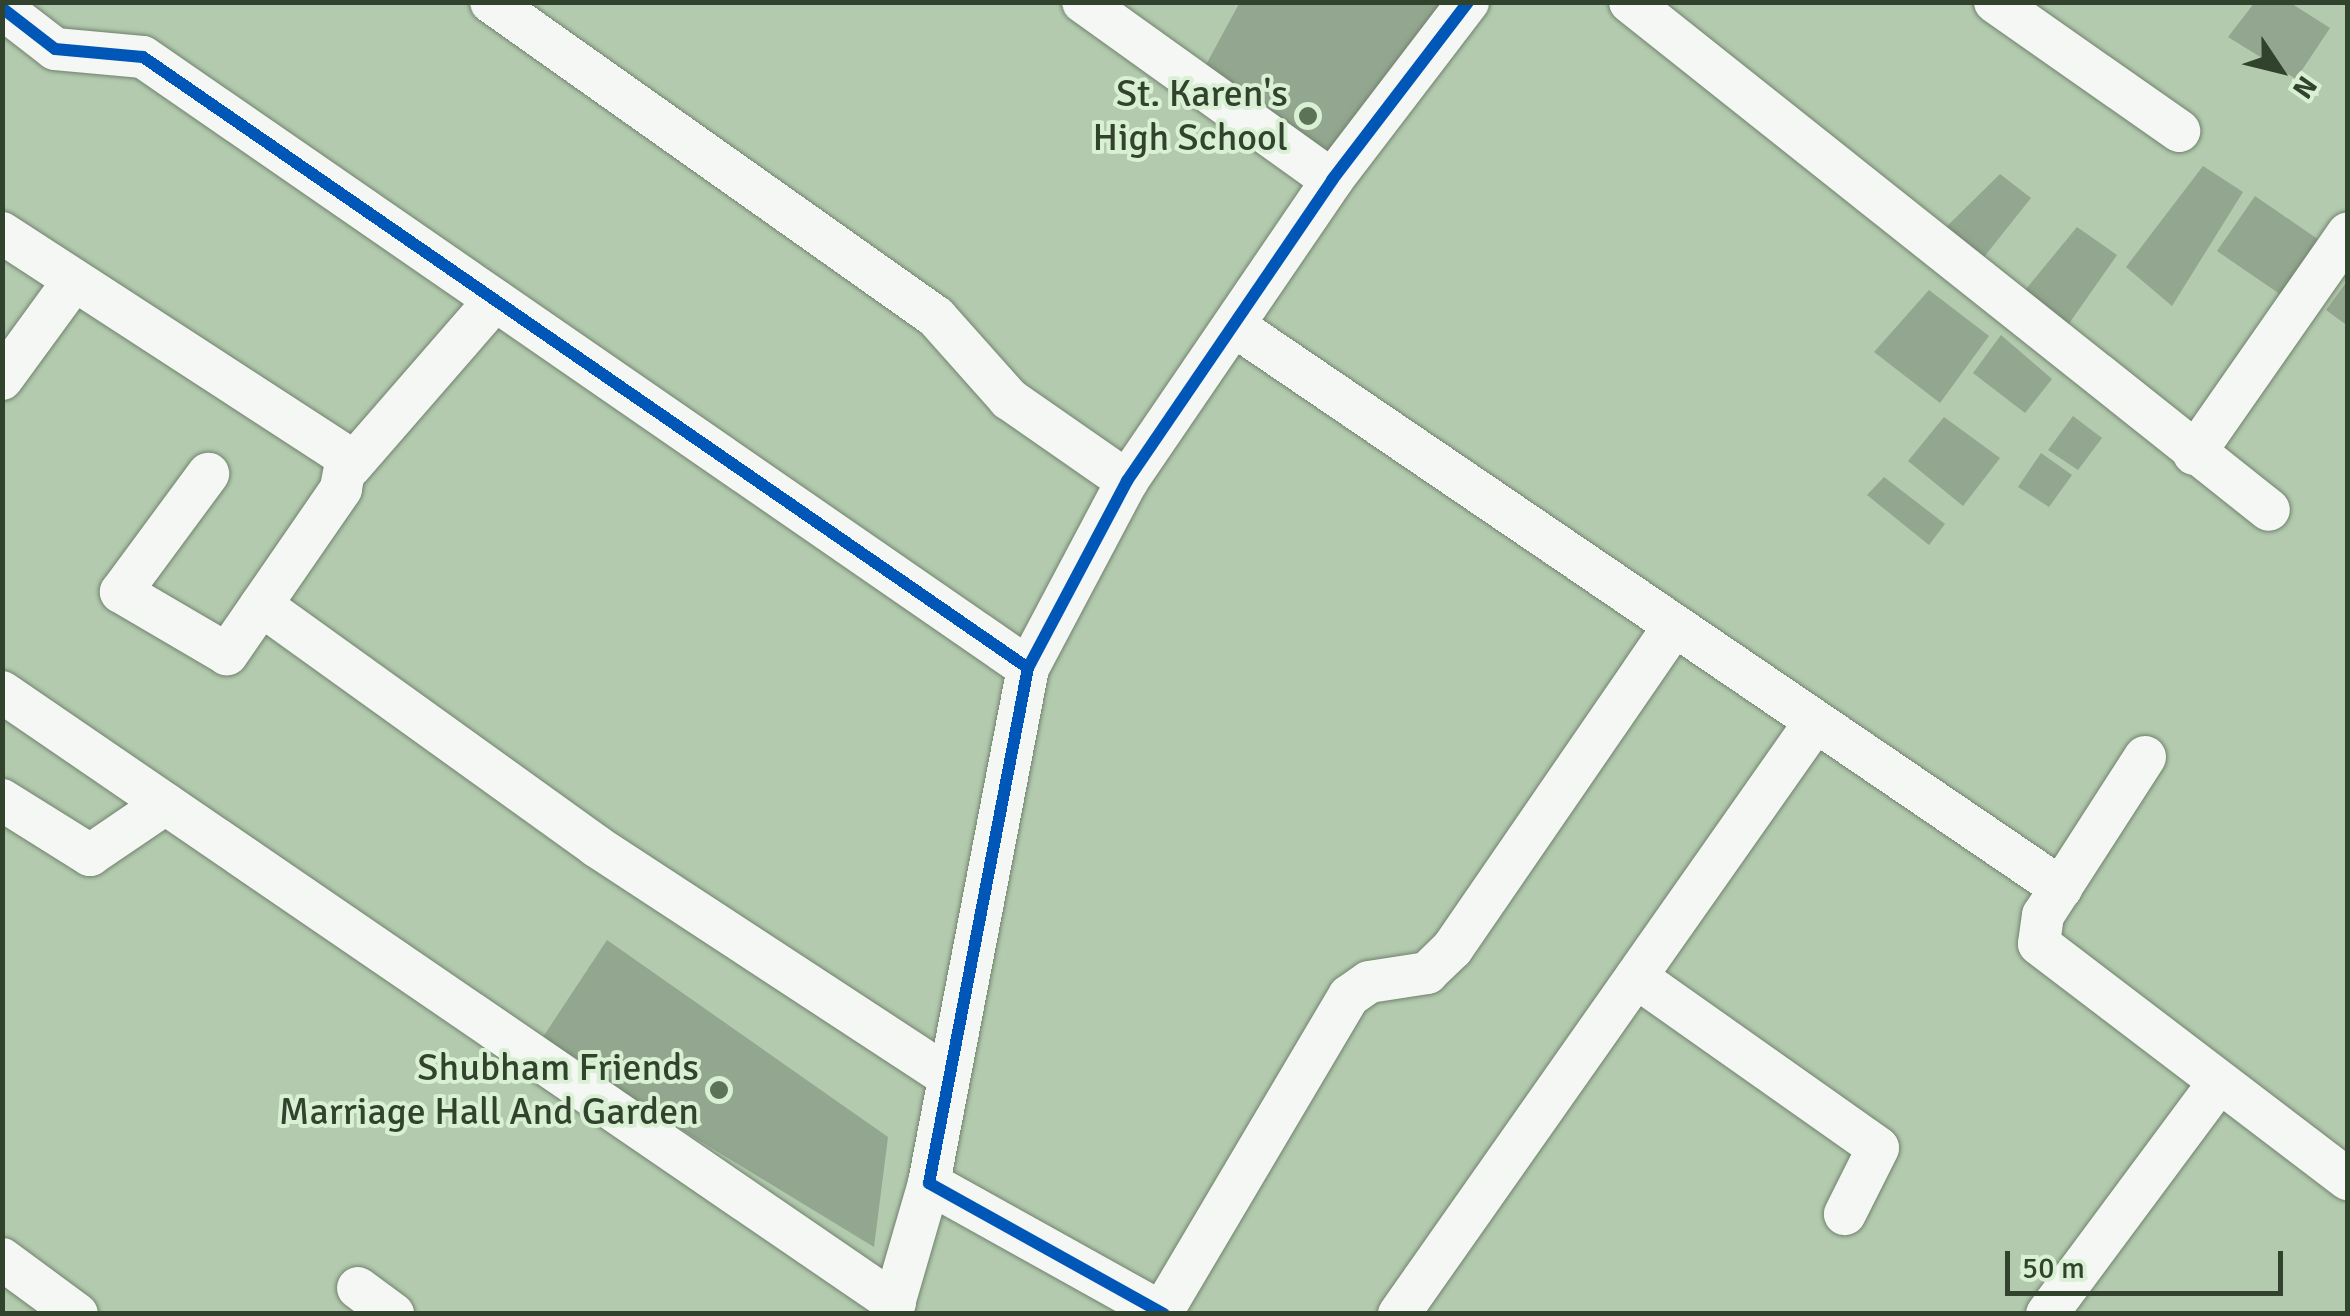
<!DOCTYPE html>
<style>
body{margin:0}
#map{position:relative;width:2350px;height:1316px;overflow:hidden;background:#b3caae;font-family:Signika,sans-serif}
div>[style]{position:absolute}
[style*='--x']{left:calc(var(--x)*1px);top:calc(var(--y)*1px);width:calc(var(--w)*1px);rotate:calc(var(--a)*1deg)}
.building>*{inset:0;background:#93a68f}
.roads{filter:drop-shadow(0 0 2px #70826d) drop-shadow(0 0 2px #70826d)}
.minor>*{height:42px;margin:-21px;padding:0 21px;transform-origin:21px;border-radius:21px;background:#f4f7f3}
.cycleway>*{height:12px;margin:-6px;padding:0 6px;transform-origin:6px;border-radius:6px;background:#0057b8}
.dots>*{width:28px;height:28px;translate:-50% -50%;box-sizing:border-box;border:5px solid #daf0d5;border-radius:50%}
span{translate:-50% -50%;white-space:nowrap;text-align:center;line-height:1.15;-webkit-text-stroke:8px #daf0d5;paint-order:stroke}
.poi-label{font-size:38px;color:#31422d}
.right{translate:-100% -50%;text-align:right}
.frame{position:absolute;inset:0;border:5px solid #31422d;pointer-events:none}
.north{position:absolute;left:2230px;top:20px;width:100px;height:100px;-webkit-text-stroke:8px #daf0d5;paint-order:stroke;rotate:125deg;font-size:28px;font-weight:700;line-height:40px;text-align:center;color:#31422d}
.north::after{content:'';display:block;margin:auto;width:35px;height:45px;background:#31422d;clip-path:polygon(50% 0,100% 100%,50% 72%,0 100%)}
.scale{position:absolute;left:2005px;top:1251px;width:278px;height:45px;box-sizing:border-box;border:5px solid #31422d;border-top:0;padding-left:12px;font-size:30px;line-height:35px;white-space:nowrap;color:#31422d;-webkit-text-stroke:8px #daf0d5;paint-order:stroke}
</style>
<div id="map">
<div class="building">
<i style="clip-path:polygon(1240px 2px,1443px 2px,1322px 159px,1202px 72px)"></i>
<i style="clip-path:polygon(2255px 2px,2289px 2px,2330px 28px,2296px 79px,2228px 37px)"></i>
<i style="clip-path:polygon(2203px 166px,2243px 192px,2172px 306px,2126px 267px)"></i>
<i style="clip-path:polygon(2000px 174px,2031px 198px,1976px 267px,1937px 236px)"></i>
<i style="clip-path:polygon(2255px 196px,2325px 244px,2287px 299px,2217px 251px)"></i>
<i style="clip-path:polygon(2077px 227px,2117px 255px,2061px 335px,2017px 300px)"></i>
<i style="clip-path:polygon(2348px 280px,2348px 326px,2326px 310px)"></i>
<i style="clip-path:polygon(1929px 290px,1989px 336px,1940px 403px,1874px 352px)"></i>
<i style="clip-path:polygon(2001px 335px,2052px 379px,2025px 413px,1973px 373px)"></i>
<i style="clip-path:polygon(2073px 416px,2102px 438px,2078px 470px,2048px 450px)"></i>
<i style="clip-path:polygon(1944px 417px,2000px 458px,1963px 506px,1908px 461px)"></i>
<i style="clip-path:polygon(2041px 453px,2072px 475px,2049px 507px,2018px 487px)"></i>
<i style="clip-path:polygon(1884px 477px,1945px 524px,1929px 545px,1867px 495px)"></i>
<i style="clip-path:polygon(607px 940px,888px 1137px,874px 1247px,539px 1043px)"></i>
</div>
<div class="roads">
<div class="minor">
<i style="--x:491;--y:2;--w:545;--a:35.29"></i>
<i style="--x:936;--y:317;--w:110;--a:48.3"></i>
<i style="--x:1009;--y:399;--w:144;--a:34.8"></i>
<i style="--x:1083;--y:2;--w:306;--a:35.6"></i>
<i style="--x:1630;--y:2;--w:816;--a:38.48"></i>
<i style="--x:1995;--y:2;--w:225;--a:35"></i>
<i style="--x:2;--y:8;--w:67;--a:37.7"></i>
<i style="--x:55;--y:49;--w:88;--a:5.2"></i>
<i style="--x:143;--y:57;--w:1075;--a:34.62"></i>
<i style="--x:2;--y:233;--w:411;--a:33"></i>
<i style="--x:347;--y:457;--w:33;--a:101"></i>
<i style="--x:341;--y:489;--w:201;--a:124.6"></i>
<i style="--x:227;--y:654;--w:123;--a:-149.7"></i>
<i style="--x:121;--y:592;--w:147;--a:-53.6"></i>
<i style="--x:1236;--y:327;--w:998;--a:34.22"></i>
<i style="--x:2;--y:379;--w:119;--a:-53.9"></i>
<i style="--x:2194;--y:454;--w:269;--a:-55.1"></i>
<i style="--x:350;--y:467;--w:221;--a:-49"></i>
<i style="--x:261;--y:605;--w:413;--a:35.7"></i>
<i style="--x:596;--y:846;--w:422;--a:33.2"></i>
<i style="--x:2;--y:692;--w:1082;--a:34.38"></i>
<i style="--x:2145;--y:757;--w:188;--a:122.8"></i>
<i style="--x:2043;--y:915;--w:29;--a:98"></i>
<i style="--x:2039;--y:944;--w:388;--a:37.3"></i>
<i style="--x:2;--y:800;--w:104;--a:32"></i>
<i style="--x:90;--y:855;--w:91;--a:-34.2"></i>
<i style="--x:1636;--y:977;--w:296;--a:35.2"></i>
<i style="--x:1878;--y:1148;--w:74;--a:116.6"></i>
<i style="--x:2;--y:1259;--w:93;--a:36.3"></i>
<i style="--x:358;--y:1288;--w:44;--a:36.6"></i>
<i style="--x:1162;--y:1312;--w:367;--a:-59.4"></i>
<i style="--x:1349;--y:996;--w:24;--a:-35"></i>
<i style="--x:1369;--y:982;--w:59;--a:-8.8"></i>
<i style="--x:1427;--y:973;--w:35;--a:-44"></i>
<i style="--x:1452;--y:949;--w:392;--a:-55.5"></i>
<i style="--x:891;--y:1314;--w:136;--a:-73.8"></i>
<i style="--x:1164;--y:1314;--w:269;--a:-150.9"></i>
<i style="--x:929;--y:1183;--w:524;--a:-79.12"></i>
<i style="--x:1028;--y:668;--w:212;--a:-62.1"></i>
<i style="--x:1127;--y:481;--w:364;--a:-55.7"></i>
<i style="--x:1332;--y:180;--w:224;--a:-52.6"></i>
<i style="--x:1399;--y:1314;--w:724;--a:-54.9"></i>
<i style="--x:2047;--y:1314;--w:287;--a:-53.4"></i>
</div>
</div>
<div class="cycleway">
<i style="--x:2;--y:8;--w:67;--a:37.7"></i>
<i style="--x:55;--y:49;--w:88;--a:5.2"></i>
<i style="--x:143;--y:57;--w:1075;--a:34.62"></i>
<i style="--x:1164;--y:1314;--w:269;--a:-150.9"></i>
<i style="--x:929;--y:1183;--w:524;--a:-79.12"></i>
<i style="--x:1028;--y:668;--w:212;--a:-62.1"></i>
<i style="--x:1127;--y:481;--w:364;--a:-55.7"></i>
<i style="--x:1332;--y:180;--w:224;--a:-52.6"></i>
</div>
<div class="dots">
<i style="left:1308px;top:116px;background:#5e725a"></i>
<i style="left:719px;top:1090px;background:#5e725a"></i>
</div>
<div class="poi-label">
<span class="right" style="left:1288px;top:116px">St. Karen's<br>High School</span>
<span class="right" style="left:699px;top:1090px">Shubham Friends<br>Marriage Hall And Garden</span>
</div>
<div class="frame"></div>
<div class="north">N</div>
<div class="scale">50 m</div>
</div>
